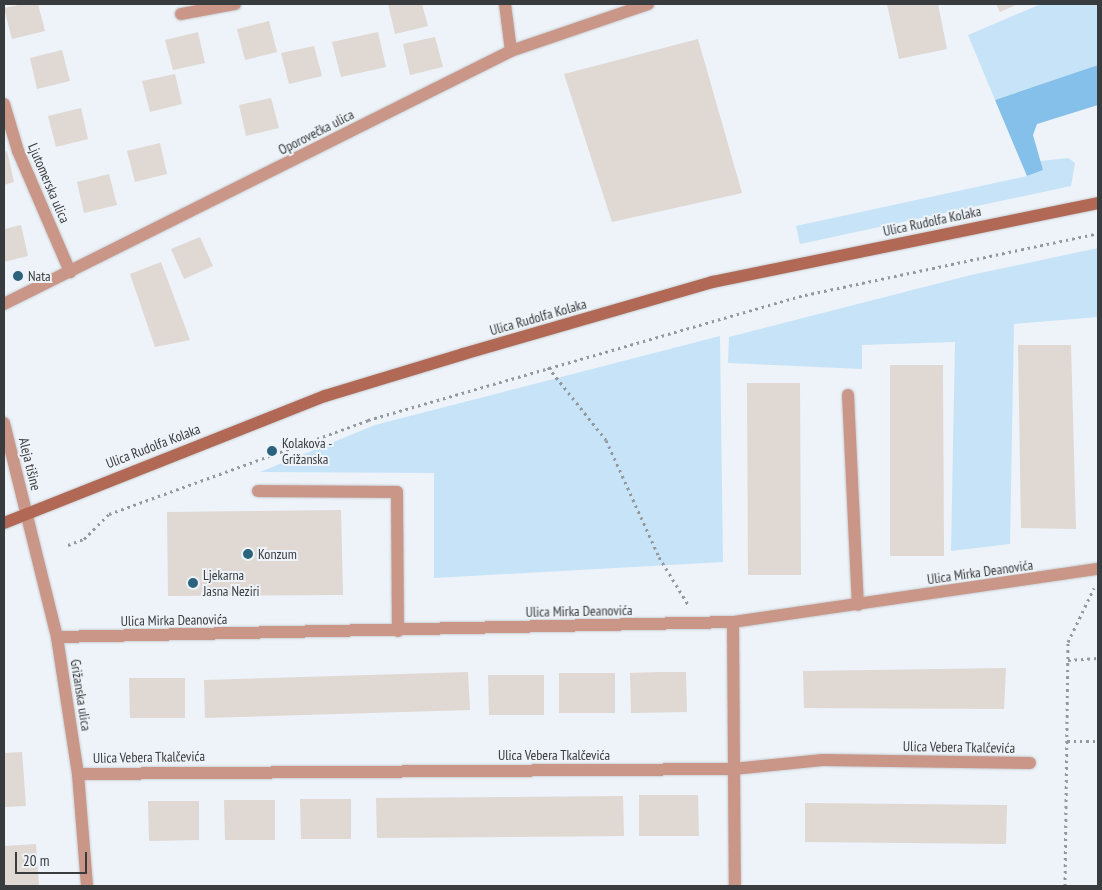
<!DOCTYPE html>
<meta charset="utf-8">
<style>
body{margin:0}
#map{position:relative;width:1102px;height:890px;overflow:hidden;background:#edf3f8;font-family:"PT Sans Narrow",sans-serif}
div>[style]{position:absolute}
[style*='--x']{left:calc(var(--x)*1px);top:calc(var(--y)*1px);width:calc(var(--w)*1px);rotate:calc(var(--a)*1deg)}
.green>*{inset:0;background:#c7e3f8}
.forest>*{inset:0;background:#84c0ea}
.building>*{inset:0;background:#dfd8d3}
.path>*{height:3px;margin-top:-1.5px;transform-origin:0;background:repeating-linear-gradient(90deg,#94989c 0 2.5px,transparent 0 6.5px)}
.roads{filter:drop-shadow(0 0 1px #c9ced3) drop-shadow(0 0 1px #c9ced3)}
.service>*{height:12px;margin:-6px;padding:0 6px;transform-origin:6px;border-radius:6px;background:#ca9687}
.minor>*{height:12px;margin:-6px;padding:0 6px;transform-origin:6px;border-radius:6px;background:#ca9687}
.tertiary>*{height:12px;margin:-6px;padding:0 6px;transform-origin:6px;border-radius:6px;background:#ca9687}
.secondary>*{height:12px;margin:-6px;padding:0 6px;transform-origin:6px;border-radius:6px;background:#b16854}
.dots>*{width:14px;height:14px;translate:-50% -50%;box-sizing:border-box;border:2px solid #edf3f8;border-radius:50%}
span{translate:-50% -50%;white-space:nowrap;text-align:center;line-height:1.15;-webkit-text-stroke:4px #edf3f8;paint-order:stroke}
.street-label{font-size:14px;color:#393c3e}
.poi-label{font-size:14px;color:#393c3e}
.left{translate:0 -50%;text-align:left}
.frame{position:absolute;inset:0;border:5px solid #393c3e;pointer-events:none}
.scale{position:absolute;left:15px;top:852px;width:72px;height:22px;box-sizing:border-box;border:2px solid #393c3e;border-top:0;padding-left:6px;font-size:15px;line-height:18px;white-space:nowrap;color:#393c3e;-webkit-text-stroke:4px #edf3f8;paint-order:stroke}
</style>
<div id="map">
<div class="green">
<i style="clip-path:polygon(1041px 4px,1098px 4px,1098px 65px,995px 100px,968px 35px)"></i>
<i style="clip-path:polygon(1068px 158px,1075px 163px,1071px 186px,800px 244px,796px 226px,1027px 176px,1043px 170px,1040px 161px)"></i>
<i style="clip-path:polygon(1098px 248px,1098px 317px,1014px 324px,1010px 544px,951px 551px,955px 342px,862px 345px,862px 369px,728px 363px,729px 337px,971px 275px)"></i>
<i style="clip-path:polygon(720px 336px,723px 562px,434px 578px,434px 473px,260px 472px,375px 425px)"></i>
</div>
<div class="forest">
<i style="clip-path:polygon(1098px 65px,1098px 105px,1037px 124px,1033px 135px,1043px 170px,1027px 176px,995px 100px)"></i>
</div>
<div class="building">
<i style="clip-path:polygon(23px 4px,38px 4px,45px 31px,12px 39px,4px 8px)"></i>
<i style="clip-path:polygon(388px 4px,422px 4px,428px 26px,395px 34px)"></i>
<i style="clip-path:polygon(887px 4px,938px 4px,947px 49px,899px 59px)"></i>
<i style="clip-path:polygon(996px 4px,1018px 4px,1000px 12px)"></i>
<i style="clip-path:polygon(269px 21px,277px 52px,245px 60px,237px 29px)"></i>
<i style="clip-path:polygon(198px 32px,205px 63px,173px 70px,165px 40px)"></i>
<i style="clip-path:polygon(378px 32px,386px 67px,341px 77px,332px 42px)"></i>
<i style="clip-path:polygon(435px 37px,443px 67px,410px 75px,403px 44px)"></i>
<i style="clip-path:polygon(698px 39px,742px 193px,612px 222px,564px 74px)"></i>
<i style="clip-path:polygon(314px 46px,322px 76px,289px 84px,281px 53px)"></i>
<i style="clip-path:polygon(62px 50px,70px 81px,37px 89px,30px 58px)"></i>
<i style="clip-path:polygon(175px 74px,182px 104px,150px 112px,142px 81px)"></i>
<i style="clip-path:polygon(271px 98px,279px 128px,246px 136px,239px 105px)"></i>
<i style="clip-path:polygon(81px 108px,88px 139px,56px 147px,48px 116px)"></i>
<i style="clip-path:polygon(160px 143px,167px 174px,135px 182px,127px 151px)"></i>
<i style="clip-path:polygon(7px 151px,14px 182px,4px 185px,4px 152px)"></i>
<i style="clip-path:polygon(109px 174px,117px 205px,84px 213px,77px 182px)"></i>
<i style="clip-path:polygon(21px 225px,28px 256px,4px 262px,4px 229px)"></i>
<i style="clip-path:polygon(200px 237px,213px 266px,184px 279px,171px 249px)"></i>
<i style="clip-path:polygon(161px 262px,190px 340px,155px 347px,130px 274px)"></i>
<i style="clip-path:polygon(1018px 345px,1071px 345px,1076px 529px,1021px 528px)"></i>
<i style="clip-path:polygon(890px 365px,943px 365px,944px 556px,890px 556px)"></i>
<i style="clip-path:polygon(747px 383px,800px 383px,801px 575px,748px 575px)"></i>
<i style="clip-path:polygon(341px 510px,343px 595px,168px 596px,167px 512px)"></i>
<i style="clip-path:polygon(1006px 668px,1004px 709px,804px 708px,803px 671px)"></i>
<i style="clip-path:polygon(468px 672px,470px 710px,205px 718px,204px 680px)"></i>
<i style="clip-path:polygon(659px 672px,686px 672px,687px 712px,631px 713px,630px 673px)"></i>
<i style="clip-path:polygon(559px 673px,615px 673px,615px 713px,559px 713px)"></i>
<i style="clip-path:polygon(488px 675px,544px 675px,544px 715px,489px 715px)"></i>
<i style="clip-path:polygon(129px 678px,185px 678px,185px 718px,130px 718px)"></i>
<i style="clip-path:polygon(22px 752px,26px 806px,4px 807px,4px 753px)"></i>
<i style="clip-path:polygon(639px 795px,698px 795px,699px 836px,639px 836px)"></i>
<i style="clip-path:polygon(623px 796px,624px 836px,377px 838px,376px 798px)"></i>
<i style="clip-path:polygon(300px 799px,351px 799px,351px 839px,301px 839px)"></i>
<i style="clip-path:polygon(224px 800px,275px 800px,275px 840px,225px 840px)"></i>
<i style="clip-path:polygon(148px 801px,199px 801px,199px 840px,149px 841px)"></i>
<i style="clip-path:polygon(805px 803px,1007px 805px,1006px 844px,805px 842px)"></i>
<i style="clip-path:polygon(36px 844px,39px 886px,4px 886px,4px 846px)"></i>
</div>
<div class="path">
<i style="--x:548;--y:367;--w:93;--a:51.5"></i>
<i style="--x:606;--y:440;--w:128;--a:65.6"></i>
<i style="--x:659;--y:557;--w:57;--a:58.5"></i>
<i style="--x:68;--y:545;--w:17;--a:-21"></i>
<i style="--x:84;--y:539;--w:35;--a:-45"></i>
<i style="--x:109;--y:514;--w:276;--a:-19.9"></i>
<i style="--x:368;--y:420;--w:455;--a:-16"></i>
<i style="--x:805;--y:295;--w:299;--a:-11.9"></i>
<i style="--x:1068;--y:660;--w:30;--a:-4"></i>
<i style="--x:1067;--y:741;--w:31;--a:0"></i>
<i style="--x:1065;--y:886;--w:244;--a:-89.3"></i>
<i style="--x:1068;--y:642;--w:60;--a:-64.3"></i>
</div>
<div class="roads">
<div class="service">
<i style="--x:848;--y:395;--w:210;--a:87.3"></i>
<i style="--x:258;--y:491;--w:139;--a:0.4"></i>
<i style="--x:397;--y:492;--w:139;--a:89.6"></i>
<i style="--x:733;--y:769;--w:90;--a:-5.7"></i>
<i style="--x:823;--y:760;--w:207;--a:0.8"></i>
</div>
<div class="minor">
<i style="--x:505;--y:4;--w:47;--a:82.7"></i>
<i style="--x:181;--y:14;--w:55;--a:-10.5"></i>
<i style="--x:4;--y:104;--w:49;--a:73.4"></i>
<i style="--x:18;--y:151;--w:132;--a:66.7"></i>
<i style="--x:4;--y:304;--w:567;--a:-26.52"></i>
<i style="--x:511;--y:51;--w:145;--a:-18.9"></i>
<i style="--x:733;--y:622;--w:264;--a:89.6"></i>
<i style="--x:57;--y:637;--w:676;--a:-1.27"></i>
<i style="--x:733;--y:622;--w:369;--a:-8.3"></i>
<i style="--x:78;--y:774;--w:655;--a:-0.44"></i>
</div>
<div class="tertiary">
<i style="--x:4;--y:423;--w:220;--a:76.1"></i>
<i style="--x:57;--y:637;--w:139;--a:81.3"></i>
<i style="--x:78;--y:774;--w:112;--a:85.4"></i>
</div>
<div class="secondary">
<i style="--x:4;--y:523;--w:345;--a:-21.6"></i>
<i style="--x:325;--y:396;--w:144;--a:-16.9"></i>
<i style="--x:463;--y:354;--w:260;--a:-16.1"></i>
<i style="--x:713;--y:282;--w:393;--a:-11.6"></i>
</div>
</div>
<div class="dots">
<i style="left:18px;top:276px;background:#2b627c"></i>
<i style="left:272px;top:451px;background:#2b627c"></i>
<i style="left:248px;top:554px;background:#2b627c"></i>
<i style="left:193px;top:583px;background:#2b627c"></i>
</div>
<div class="street-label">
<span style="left:316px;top:132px;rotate:-27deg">Oporovečka ulica</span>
<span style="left:49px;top:183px;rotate:67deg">Ljutomerska ulica</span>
<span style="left:932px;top:221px;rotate:-12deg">Ulica Rudolfa Kolaka</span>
<span style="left:538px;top:317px;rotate:-16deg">Ulica Rudolfa Kolaka</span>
<span style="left:153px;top:446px;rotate:-21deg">Ulica Rudolfa Kolaka</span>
<span style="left:30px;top:464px;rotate:76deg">Aleja tišine</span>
<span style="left:980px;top:572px;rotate:-8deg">Ulica Mirka Deanovića</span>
<span style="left:579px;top:611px;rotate:-1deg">Ulica Mirka Deanovića</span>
<span style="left:174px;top:620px;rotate:-1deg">Ulica Mirka Deanovića</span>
<span style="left:81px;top:695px;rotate:81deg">Grižanska ulica</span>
<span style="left:959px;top:747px;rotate:1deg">Ulica Vebera Tkalčevića</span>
<span style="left:554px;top:755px">Ulica Vebera Tkalčevića</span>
<span style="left:149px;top:757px;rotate:-1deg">Ulica Vebera Tkalčevića</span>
</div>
<div class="poi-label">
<span class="left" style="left:28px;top:276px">Nata</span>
<span class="left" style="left:282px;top:451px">Kolakova -<br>Grižanska</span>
<span class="left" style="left:258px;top:554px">Konzum</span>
<span class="left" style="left:203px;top:583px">Ljekarna<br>Jasna Neziri</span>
</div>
<div class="frame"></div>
<div class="scale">20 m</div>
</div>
